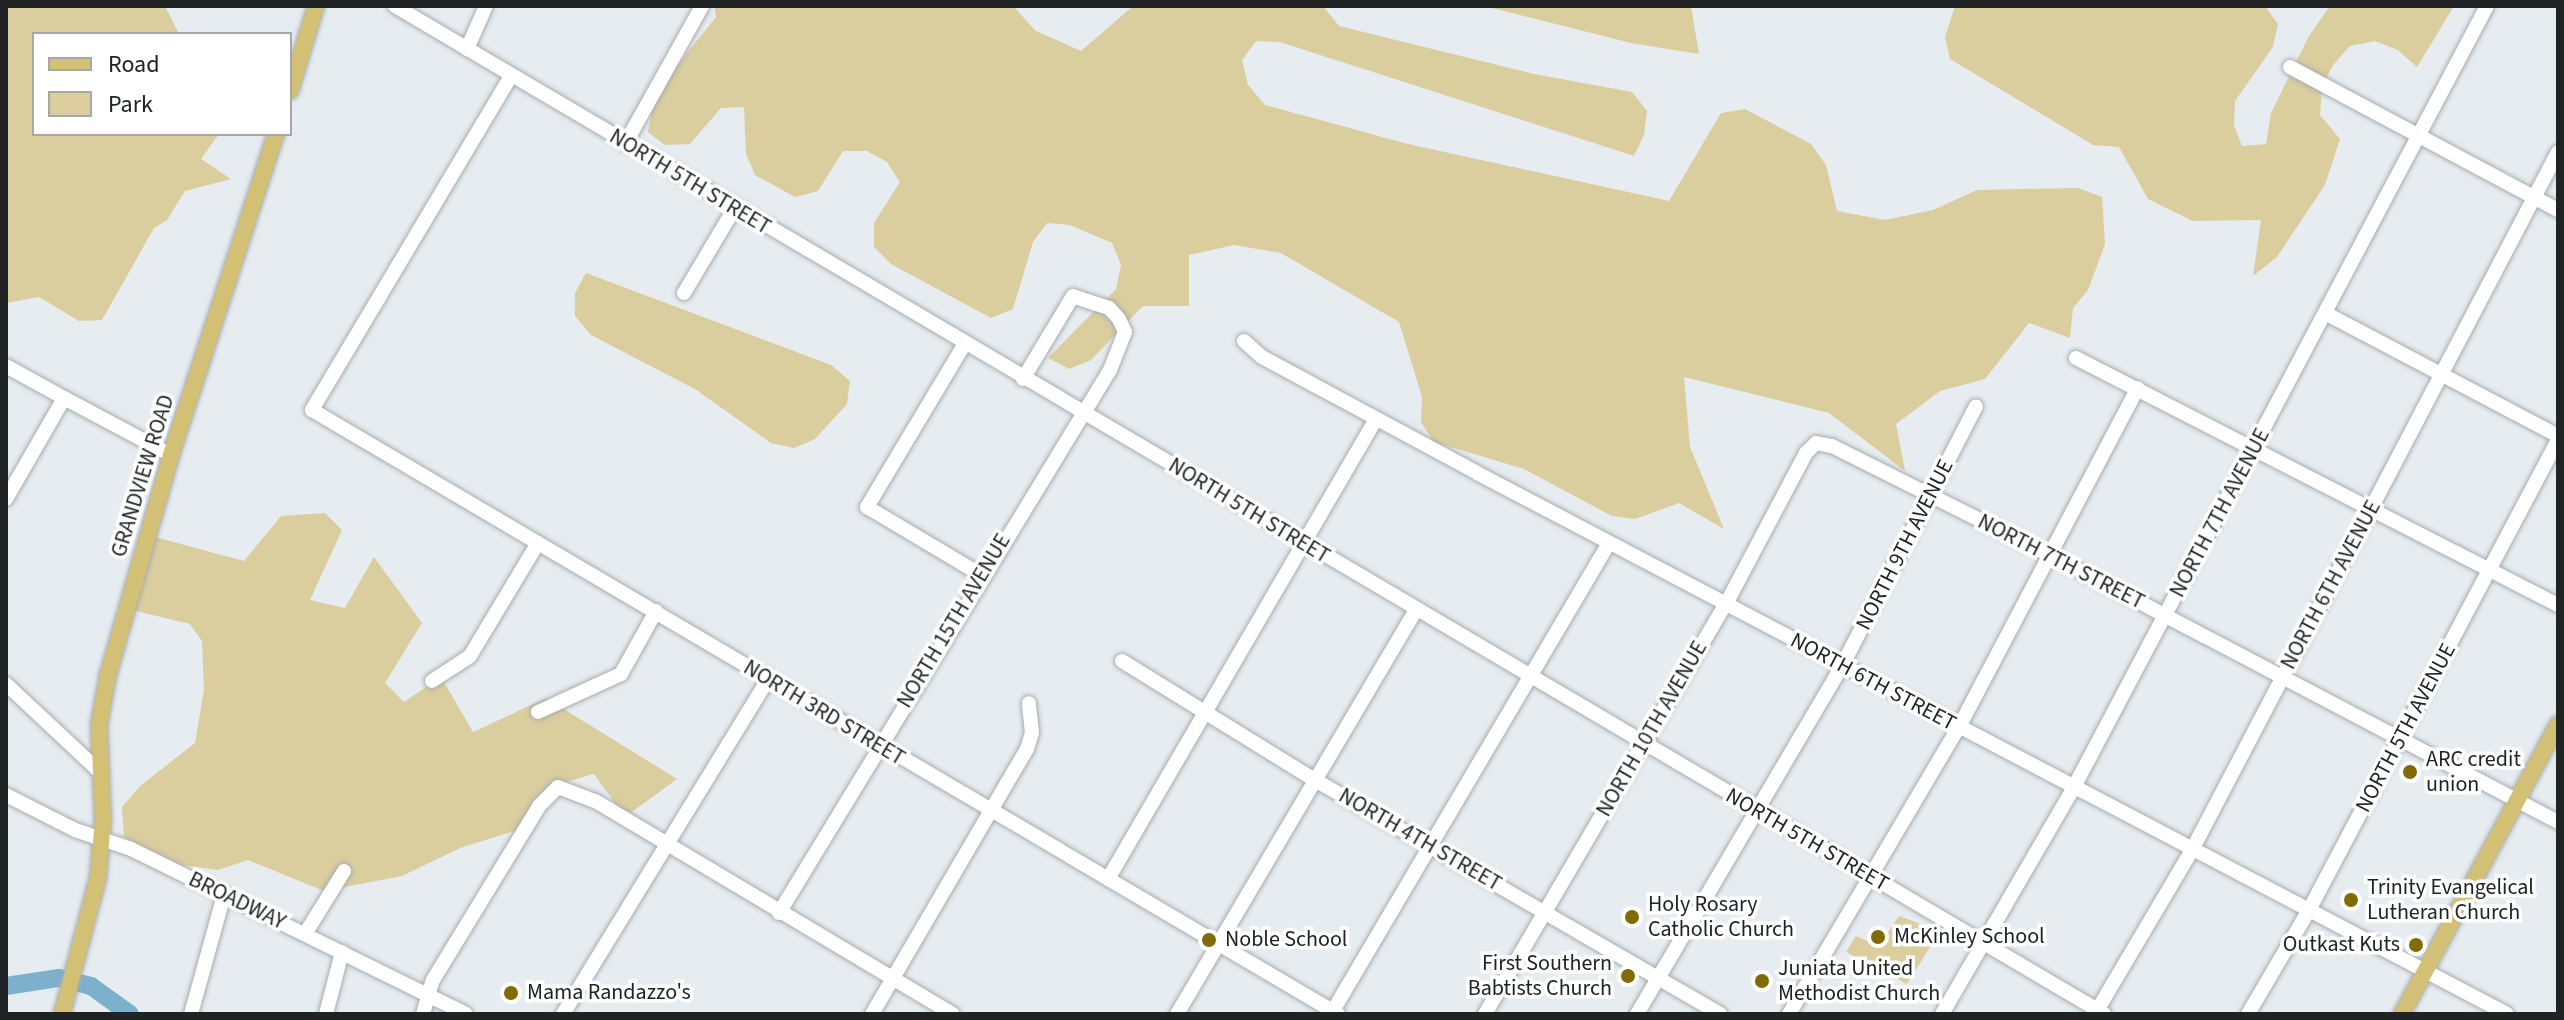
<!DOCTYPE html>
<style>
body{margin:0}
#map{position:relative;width:2564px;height:1020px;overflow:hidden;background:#e6ecf0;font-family:"Source Sans 3",sans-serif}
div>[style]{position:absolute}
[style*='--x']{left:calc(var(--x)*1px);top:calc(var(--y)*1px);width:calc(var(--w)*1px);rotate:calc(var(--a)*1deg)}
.green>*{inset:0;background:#dacd9e}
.river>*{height:18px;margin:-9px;padding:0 9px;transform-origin:9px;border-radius:9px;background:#7cb0cd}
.roads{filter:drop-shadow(0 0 2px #a6acb0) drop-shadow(0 0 2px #a6acb0)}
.minor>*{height:14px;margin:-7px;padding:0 7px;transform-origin:7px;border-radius:7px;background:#fff}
.major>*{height:16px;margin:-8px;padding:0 8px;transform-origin:8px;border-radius:8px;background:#d2c174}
.dots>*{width:22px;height:22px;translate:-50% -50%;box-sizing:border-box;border:4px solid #fff;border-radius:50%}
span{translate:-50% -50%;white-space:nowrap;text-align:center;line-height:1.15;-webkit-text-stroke:7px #fff;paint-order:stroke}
.street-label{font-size:22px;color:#202324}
.poi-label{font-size:22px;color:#202324}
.left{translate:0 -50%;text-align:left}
.right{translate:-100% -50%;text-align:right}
.frame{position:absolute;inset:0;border:8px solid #202324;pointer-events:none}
.legend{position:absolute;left:32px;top:32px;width:260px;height:104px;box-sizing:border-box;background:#fff;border:2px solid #a6a7a7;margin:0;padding:10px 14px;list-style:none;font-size:24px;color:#202324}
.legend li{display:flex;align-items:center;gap:16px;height:40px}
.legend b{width:40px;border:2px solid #a6a7a7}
</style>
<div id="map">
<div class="green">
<i style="clip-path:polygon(6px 6px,165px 6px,179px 34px,34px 34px,34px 134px,219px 134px,201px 159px,231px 179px,185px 191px,167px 220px,154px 228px,102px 320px,79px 321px,39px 297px,6px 303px)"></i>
<i style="clip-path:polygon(714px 6px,1013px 6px,1036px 31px,1081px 51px,1133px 6px,1323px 6px,1339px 26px,1534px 74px,1632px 92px,1647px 111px,1644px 135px,1634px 156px,1280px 42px,1256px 41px,1242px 60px,1248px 85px,1265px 105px,1408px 144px,1669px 201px,1721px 113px,1745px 109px,1811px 144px,1826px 165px,1837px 211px,1885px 220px,1933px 210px,1977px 190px,2078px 188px,2102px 197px,2105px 244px,2088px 290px,2073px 308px,2070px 338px,2029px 323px,1985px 379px,1940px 391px,1896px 424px,1905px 471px,1829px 413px,1684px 377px,1690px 447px,1724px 529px,1679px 503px,1635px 519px,1612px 516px,1524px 469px,1434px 442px,1421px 422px,1422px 397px,1399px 322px,1281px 253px,1234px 245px,1189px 255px,1189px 306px,1143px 306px,1091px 360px,1069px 369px,1048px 358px,1116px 289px,1121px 265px,1112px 243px,1070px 225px,1047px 223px,1033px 242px,1013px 309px,991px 318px,891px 264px,874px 247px,874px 223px,900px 182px,887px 162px,867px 151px,843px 151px,818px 191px,795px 197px,755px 175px,746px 154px,744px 107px,721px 108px,690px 144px,665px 145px,648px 132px,655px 93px,716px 17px)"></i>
<i style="clip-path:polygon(1484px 6px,1691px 6px,1699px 54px,1631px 43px)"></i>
<i style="clip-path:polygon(1955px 6px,2265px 6px,2278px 24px,2273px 47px,2235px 101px,2234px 125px,2242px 146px,2266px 144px,2271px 113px,2309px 36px,2330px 6px,2454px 6px,2417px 67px,2398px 50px,2375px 41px,2350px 46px,2333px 65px,2322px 86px,2320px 115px,2340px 139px,2325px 185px,2277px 257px,2253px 276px,2261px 220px,2193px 221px,2148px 199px,2119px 147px,2093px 145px,1950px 59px,1945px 37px)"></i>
<i style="clip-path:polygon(586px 273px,831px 365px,850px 381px,847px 404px,815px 439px,794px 448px,771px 443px,695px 389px,591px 335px,575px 316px,575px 293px)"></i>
<i style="clip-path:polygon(325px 513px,342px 530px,310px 600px,345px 608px,374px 557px,422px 623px,385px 683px,404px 702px,441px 677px,473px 732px,546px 698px,677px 779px,625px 817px,594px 774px,547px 787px,533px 825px,460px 848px,402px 876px,324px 891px,248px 860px,218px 870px,182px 865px,124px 837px,122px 807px,140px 786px,195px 743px,204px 690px,202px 641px,190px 624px,132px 610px,151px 536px,244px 561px,281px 516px)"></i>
<i style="clip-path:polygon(1899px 916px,1940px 931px,1907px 984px,1846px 952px,1856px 936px,1879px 946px)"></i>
</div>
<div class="river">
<i style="--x:6;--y:986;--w:54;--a:-8.6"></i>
<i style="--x:59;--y:978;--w:33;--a:14"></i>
<i style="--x:91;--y:986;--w:48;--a:35.7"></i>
</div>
<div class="roads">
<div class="minor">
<i style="--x:395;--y:6;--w:1984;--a:30.53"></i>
<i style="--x:467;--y:49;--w:47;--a:-66.2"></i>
<i style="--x:2290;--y:67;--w:304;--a:28.1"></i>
<i style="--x:511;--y:76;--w:389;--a:120.8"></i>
<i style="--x:312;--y:410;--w:1191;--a:30.49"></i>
<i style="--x:625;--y:144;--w:158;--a:-60.8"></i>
<i style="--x:684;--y:293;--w:98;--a:-59.2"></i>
<i style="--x:2325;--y:313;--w:263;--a:27.8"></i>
<i style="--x:1244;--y:341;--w:24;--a:42"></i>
<i style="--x:1262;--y:357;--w:244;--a:28.3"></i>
<i style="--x:1477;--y:473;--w:1163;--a:27.71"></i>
<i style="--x:964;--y:345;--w:189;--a:120.9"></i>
<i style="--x:867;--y:507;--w:133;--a:30.8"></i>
<i style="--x:2076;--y:358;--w:542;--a:27.13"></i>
<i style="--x:6;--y:366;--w:66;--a:28.9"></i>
<i style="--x:6;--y:499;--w:116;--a:-60.1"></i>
<i style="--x:64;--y:398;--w:121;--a:28"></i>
<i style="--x:1122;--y:661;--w:227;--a:31.7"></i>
<i style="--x:1315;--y:780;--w:468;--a:30"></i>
<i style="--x:432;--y:681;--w:45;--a:-33.3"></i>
<i style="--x:470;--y:656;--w:132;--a:-59"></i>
<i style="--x:6;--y:684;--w:126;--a:43.1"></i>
<i style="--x:538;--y:712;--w:91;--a:-24.6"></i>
<i style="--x:621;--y:674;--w:72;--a:-60.9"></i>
<i style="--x:6;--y:795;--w:77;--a:26.9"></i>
<i style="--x:75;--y:830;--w:59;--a:18.7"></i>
<i style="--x:131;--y:849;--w:373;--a:26.2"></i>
<i style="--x:1108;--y:879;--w:532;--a:-59.77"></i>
<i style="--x:779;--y:913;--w:636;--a:-58.63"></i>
<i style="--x:1110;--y:370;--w:41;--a:-68.5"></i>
<i style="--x:1125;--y:332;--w:14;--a:-115"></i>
<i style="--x:1119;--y:319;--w:15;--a:-132"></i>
<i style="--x:1109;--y:308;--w:38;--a:-162"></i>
<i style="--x:1073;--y:296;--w:97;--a:121.1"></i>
<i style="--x:305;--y:934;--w:74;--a:-58.2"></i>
<i style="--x:191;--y:1014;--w:123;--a:-74.5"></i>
<i style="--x:326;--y:1014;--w:64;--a:-75.5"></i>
<i style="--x:423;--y:1014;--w:35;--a:-74"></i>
<i style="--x:433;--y:980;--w:205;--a:-58.6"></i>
<i style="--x:540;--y:805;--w:25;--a:-45"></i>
<i style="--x:558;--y:787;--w:42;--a:21"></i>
<i style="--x:597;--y:802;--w:414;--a:30.8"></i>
<i style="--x:563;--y:1014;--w:393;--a:-58.5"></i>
<i style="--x:872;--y:1014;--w:307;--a:-59.7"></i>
<i style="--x:1027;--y:749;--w:17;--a:-73"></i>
<i style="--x:1032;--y:733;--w:30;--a:-96"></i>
<i style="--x:1177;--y:1014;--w:468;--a:-59.4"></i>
<i style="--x:1331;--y:1014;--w:547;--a:-59.45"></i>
<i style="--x:1485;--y:1014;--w:476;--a:-59.6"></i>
<i style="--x:1726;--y:604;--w:171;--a:-62.1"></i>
<i style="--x:1806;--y:453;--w:14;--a:-45"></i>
<i style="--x:1816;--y:443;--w:16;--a:11"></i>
<i style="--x:1832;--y:446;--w:241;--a:26.6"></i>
<i style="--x:2048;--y:554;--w:576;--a:27.72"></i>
<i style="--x:1637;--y:1014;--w:404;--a:-59.5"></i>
<i style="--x:1842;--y:666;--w:292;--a:-62.7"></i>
<i style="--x:1789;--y:1014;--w:334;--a:-59.4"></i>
<i style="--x:1959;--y:727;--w:383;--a:-62.2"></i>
<i style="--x:1942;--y:1014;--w:263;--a:-59.8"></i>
<i style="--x:2074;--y:787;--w:883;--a:-62.13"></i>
<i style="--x:2095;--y:1014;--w:191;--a:-59.4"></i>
<i style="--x:2192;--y:850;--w:788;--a:-62.33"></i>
<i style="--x:2248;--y:1014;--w:121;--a:-59.6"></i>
<i style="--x:2309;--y:910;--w:532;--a:-62.09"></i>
</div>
<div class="major">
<i style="--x:290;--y:91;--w:89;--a:-73"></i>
<i style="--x:62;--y:1014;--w:141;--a:-75.2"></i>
<i style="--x:98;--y:878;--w:58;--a:-85.1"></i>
<i style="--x:103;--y:820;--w:95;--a:-92.4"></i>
<i style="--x:99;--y:725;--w:51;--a:-79.8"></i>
<i style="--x:108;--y:675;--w:229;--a:-74"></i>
<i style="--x:171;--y:455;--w:338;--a:-71.9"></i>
<i style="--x:2402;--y:1014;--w:329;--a:-61.7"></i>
</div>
</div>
<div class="dots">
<i style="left:2410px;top:772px;background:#816b04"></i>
<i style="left:2351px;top:900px;background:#816b04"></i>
<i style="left:1632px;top:917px;background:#816b04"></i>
<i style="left:1878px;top:937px;background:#816b04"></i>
<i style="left:1209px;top:940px;background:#816b04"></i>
<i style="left:2416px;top:945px;background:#816b04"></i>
<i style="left:1628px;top:976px;background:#816b04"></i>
<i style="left:1762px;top:981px;background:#816b04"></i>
<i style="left:511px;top:993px;background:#816b04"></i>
</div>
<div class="street-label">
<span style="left:690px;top:182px;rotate:31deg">NORTH 5TH STREET</span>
<span style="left:143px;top:476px;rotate:-73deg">GRANDVIEW ROAD</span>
<span style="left:1249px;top:511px;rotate:31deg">NORTH 5TH STREET</span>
<span style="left:2220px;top:513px;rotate:-62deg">NORTH 7TH AVENUE</span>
<span style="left:1905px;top:545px;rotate:-63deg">NORTH 9TH AVENUE</span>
<span style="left:2061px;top:562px;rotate:27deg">NORTH 7TH STREET</span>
<span style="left:2331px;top:585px;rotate:-62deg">NORTH 6TH AVENUE</span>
<span style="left:954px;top:621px;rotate:-59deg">NORTH 15TH AVENUE</span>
<span style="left:1873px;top:682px;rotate:28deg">NORTH 6TH STREET</span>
<span style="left:824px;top:713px;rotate:31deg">NORTH 3RD STREET</span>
<span style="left:2406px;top:728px;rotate:-62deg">NORTH 5TH AVENUE</span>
<span style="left:1652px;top:729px;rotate:-60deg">NORTH 10TH AVENUE</span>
<span style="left:1420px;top:840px;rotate:30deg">NORTH 4TH STREET</span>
<span style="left:1807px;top:840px;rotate:30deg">NORTH 5TH STREET</span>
<span style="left:237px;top:901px;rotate:26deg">BROADWAY</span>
</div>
<div class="poi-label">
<span class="left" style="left:2426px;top:772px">ARC credit<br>union</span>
<span class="left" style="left:2367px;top:900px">Trinity Evangelical<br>Lutheran Church</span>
<span class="left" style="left:1648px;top:917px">Holy Rosary<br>Catholic Church</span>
<span class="left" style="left:1894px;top:937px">McKinley School</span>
<span class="left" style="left:1225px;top:940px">Noble School</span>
<span class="right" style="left:2400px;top:945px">Outkast Kuts</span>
<span class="right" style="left:1612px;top:976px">First Southern<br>Babtists Church</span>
<span class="left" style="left:1778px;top:981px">Juniata United<br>Methodist Church</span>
<span class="left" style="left:527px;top:993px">Mama Randazzo's</span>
</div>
<div class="frame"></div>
<ul class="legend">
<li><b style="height:10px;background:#d2c174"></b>Road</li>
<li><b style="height:22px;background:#dacd9e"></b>Park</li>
</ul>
</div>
